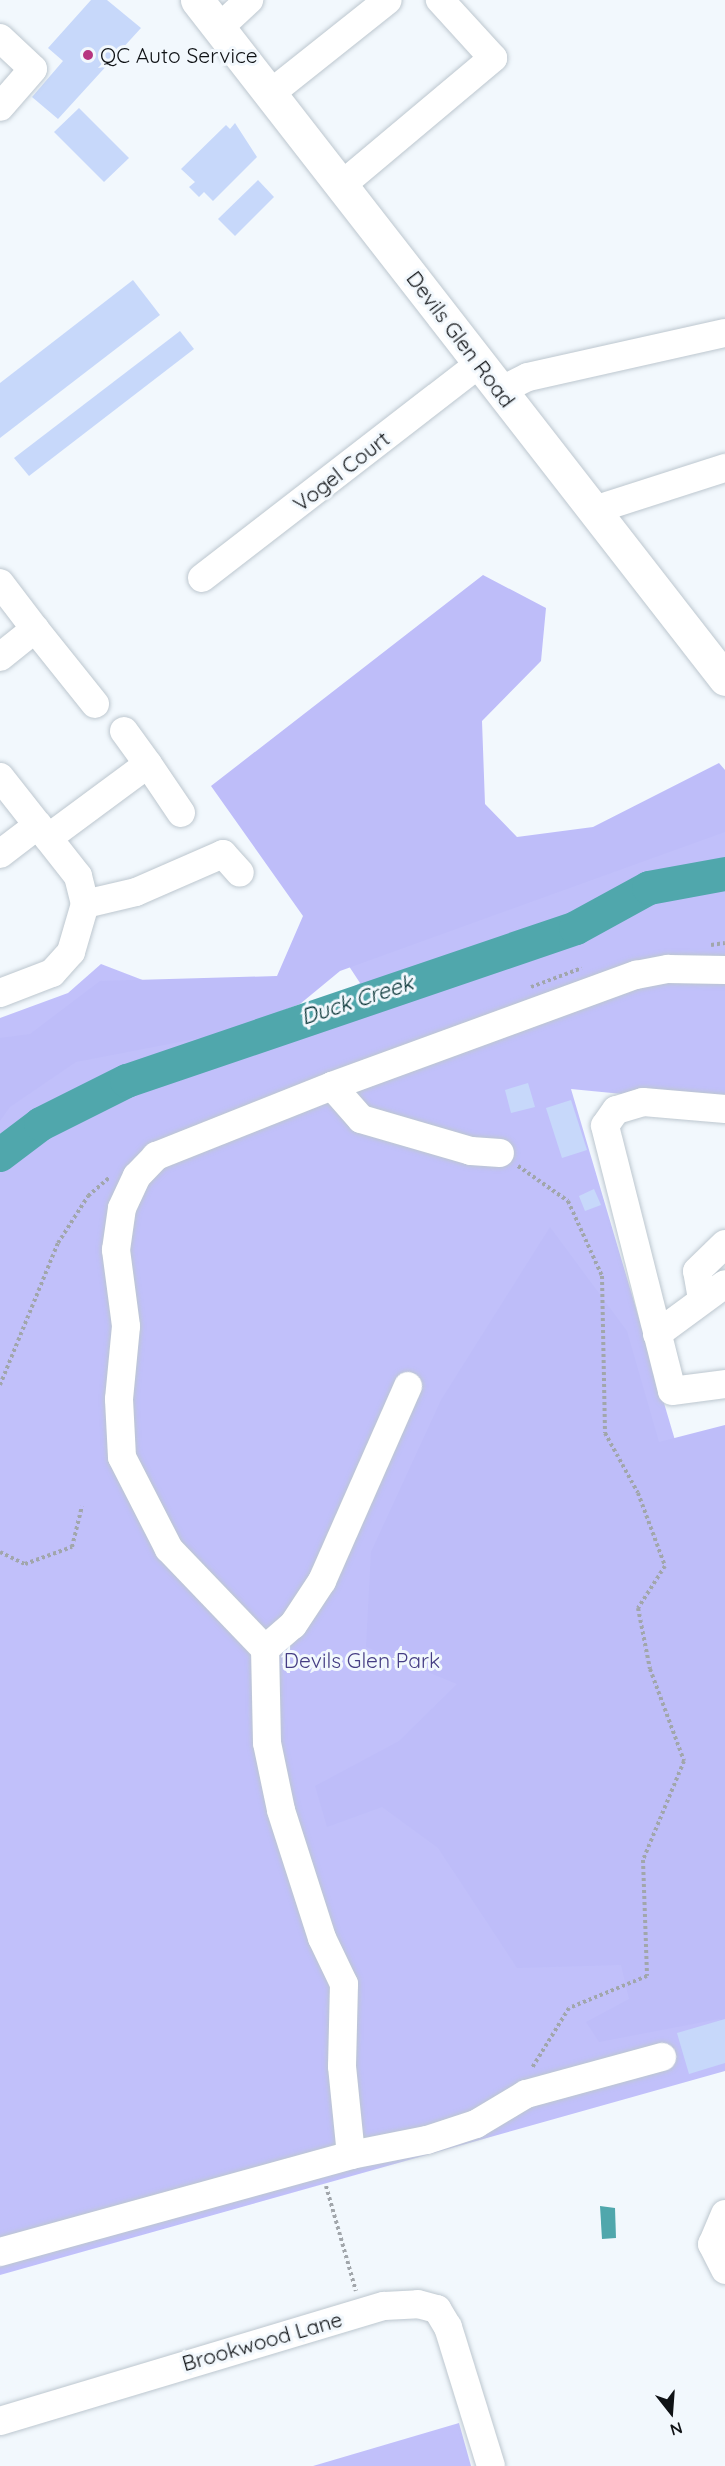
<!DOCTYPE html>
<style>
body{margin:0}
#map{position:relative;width:725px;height:2466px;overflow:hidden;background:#f2f8fd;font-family:Quicksand,sans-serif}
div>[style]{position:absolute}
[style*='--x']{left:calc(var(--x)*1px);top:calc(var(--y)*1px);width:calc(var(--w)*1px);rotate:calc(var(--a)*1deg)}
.green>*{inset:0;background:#c1c0fa}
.forest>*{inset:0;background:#bebdf9}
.water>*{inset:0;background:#50a7ac}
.river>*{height:34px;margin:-17px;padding:0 17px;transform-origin:17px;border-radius:17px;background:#50a7ac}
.building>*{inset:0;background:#c7d8fa}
.path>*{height:4px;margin-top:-2px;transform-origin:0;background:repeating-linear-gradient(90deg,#a1a6ab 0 3px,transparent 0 6px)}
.roads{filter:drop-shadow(0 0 2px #bdc7cf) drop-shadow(0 0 2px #bdc7cf)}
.minor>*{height:28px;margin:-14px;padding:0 14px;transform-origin:14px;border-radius:14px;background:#fff}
.major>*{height:33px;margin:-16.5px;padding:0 16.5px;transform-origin:16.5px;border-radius:16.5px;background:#fff}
.dots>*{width:16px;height:16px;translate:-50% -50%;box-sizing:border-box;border:3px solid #f2f8fd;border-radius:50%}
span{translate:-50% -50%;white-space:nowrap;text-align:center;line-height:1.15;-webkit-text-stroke:6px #f2f8fd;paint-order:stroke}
.poi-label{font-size:21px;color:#0f1215}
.left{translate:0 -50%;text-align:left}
.street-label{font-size:21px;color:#0f1215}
.park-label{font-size:21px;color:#453d83}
.water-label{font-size:22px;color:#073335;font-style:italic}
.north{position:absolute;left:641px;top:2382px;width:60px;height:60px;-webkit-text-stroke:4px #f2f8fd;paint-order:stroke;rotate:163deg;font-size:16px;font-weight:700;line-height:24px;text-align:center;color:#0f1215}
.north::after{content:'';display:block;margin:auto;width:21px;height:27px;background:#0f1215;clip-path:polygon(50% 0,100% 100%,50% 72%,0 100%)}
</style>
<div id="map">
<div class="green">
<i style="clip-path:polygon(725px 790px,725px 1104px,571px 1089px,725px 1609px,725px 2071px,0 2275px,0 1018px,68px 993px,101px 964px,270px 1029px,360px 983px,341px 954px)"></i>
<i style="clip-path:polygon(459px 2423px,471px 2466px,313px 2466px)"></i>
</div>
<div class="forest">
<i style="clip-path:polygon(483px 575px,546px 608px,541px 661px,482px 721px,485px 804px,517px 837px,593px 827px,719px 763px,725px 770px,725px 832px,340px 971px,300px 1004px,221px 1034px,76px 1062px,10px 1107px,0 1121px,0 1038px,30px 1034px,100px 981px,277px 976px,303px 916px,211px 786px)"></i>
<i style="clip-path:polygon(550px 1227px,627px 1331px,659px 1442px,725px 1425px,725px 2023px,719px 2019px,599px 2042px,586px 2022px,629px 1999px,621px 1965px,517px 1968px,438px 1848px,382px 1807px,327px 1827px,315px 1786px,399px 1741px,457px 1684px,366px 1647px,371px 1552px,441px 1400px)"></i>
</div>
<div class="water">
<i style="clip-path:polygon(600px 2206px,615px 2208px,616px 2238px,602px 2239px)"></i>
</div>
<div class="river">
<i style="--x:0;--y:1155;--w:51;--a:-37.1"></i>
<i style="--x:41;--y:1124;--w:96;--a:-26.6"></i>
<i style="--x:127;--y:1081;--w:474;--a:-18.8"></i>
<i style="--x:576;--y:928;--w:83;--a:-28.7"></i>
<i style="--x:649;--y:888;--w:77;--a:-10.4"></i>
</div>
<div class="building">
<i style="clip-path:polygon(91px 0,107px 0,141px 28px,58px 119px,32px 97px,63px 61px,48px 48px)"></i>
<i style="clip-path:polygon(79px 108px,129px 158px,104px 182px,54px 132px)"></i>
<i style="clip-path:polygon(235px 123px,257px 157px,213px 201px,204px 192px,199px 197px,189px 187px,195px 182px,181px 169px,226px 125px,230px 129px)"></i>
<i style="clip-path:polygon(258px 180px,274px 197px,235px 236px,218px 219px)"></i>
<i style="clip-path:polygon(133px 280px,160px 315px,0 438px,0 383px)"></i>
<i style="clip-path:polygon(180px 331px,194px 349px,29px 476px,14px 458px)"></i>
<i style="clip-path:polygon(528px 1083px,535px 1107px,511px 1113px,505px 1090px)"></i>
<i style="clip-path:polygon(571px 1100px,587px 1150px,562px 1158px,546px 1108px)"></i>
<i style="clip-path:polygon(594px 1189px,601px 1205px,585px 1211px,579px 1196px)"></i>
<i style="clip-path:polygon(725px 2019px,725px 2063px,689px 2074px,677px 2033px)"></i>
</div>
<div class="path">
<i style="--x:711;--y:945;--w:14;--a:-8"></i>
<i style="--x:531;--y:987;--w:54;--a:-20.4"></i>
<i style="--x:518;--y:1166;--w:61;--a:35"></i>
<i style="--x:568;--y:1201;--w:82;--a:65.6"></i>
<i style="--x:602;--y:1276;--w:157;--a:88.9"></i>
<i style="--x:605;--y:1433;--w:68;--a:61.2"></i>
<i style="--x:638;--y:1493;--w:78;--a:69.7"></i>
<i style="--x:665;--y:1566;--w:50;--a:122.7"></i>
<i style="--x:638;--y:1608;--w:62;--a:78.9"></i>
<i style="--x:650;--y:1669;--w:98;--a:69.7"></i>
<i style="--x:684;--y:1761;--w:107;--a:112.5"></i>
<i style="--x:643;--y:1860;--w:116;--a:88"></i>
<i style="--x:647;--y:1976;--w:84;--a:157.7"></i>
<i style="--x:569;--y:2008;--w:70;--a:121.7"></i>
<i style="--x:0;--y:1385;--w:153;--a:-67.8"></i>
<i style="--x:58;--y:1243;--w:56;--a:-57.4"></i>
<i style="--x:88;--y:1196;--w:29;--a:-41"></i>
<i style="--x:0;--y:1552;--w:28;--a:26"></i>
<i style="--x:25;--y:1564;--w:50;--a:-19.9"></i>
<i style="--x:72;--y:1547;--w:42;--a:-76.3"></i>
<i style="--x:326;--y:2186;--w:109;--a:74.1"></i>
</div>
<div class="roads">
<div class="minor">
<i style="--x:220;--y:27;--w:40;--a:-43"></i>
<i style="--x:0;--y:38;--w:45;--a:43.2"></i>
<i style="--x:33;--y:69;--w:50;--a:131"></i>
<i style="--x:271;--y:93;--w:149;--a:-38.5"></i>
<i style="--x:343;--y:184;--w:196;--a:-40"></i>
<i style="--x:493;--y:58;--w:79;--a:-132.4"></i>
<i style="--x:500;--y:391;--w:31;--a:-27"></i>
<i style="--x:528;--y:377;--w:202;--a:-12.6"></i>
<i style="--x:594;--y:510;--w:138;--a:-17.8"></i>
<i style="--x:202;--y:578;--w:350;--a:-37.7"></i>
<i style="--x:0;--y:583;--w:58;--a:52.7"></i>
<i style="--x:0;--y:657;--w:45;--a:-38.7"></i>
<i style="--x:35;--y:629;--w:96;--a:51.3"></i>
<i style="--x:124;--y:731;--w:41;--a:54"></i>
<i style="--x:0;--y:777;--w:126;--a:51.8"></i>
<i style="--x:78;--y:876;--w:29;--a:76"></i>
<i style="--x:85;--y:904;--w:50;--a:106.3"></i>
<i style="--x:71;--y:952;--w:28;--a:132"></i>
<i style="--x:52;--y:973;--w:56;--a:159"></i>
<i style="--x:48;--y:838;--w:124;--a:-36.5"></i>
<i style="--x:148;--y:764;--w:59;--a:56"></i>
<i style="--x:0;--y:854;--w:48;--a:-37.3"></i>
<i style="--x:85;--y:904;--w:52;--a:-13.2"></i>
<i style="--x:136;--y:892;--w:95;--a:-23.6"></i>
<i style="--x:223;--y:854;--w:25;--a:48"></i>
<i style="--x:332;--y:1086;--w:44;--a:48.7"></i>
<i style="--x:361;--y:1119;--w:115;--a:16.2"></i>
<i style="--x:471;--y:1151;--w:29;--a:4"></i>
<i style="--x:725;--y:1109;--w:82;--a:-175.1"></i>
<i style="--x:643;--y:1102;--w:28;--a:163"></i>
<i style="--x:616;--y:1110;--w:19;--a:125"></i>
<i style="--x:605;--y:1126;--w:273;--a:75.8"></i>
<i style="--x:672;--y:1391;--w:53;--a:-7.5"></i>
<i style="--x:702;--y:1299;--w:28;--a:-100"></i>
<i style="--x:697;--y:1271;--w:39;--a:-44"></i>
<i style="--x:657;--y:1334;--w:84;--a:-36.3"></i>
<i style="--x:265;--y:1649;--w:37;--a:-41"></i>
<i style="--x:293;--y:1625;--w:53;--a:-56.6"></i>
<i style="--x:322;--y:1581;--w:213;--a:-66.2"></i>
<i style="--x:351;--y:2155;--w:89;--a:-95.8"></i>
<i style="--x:342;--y:2066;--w:82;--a:-88.6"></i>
<i style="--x:344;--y:1984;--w:51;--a:-115.6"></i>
<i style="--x:322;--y:1938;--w:134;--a:-107.8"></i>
<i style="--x:281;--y:1810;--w:68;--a:-101.8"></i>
<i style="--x:267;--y:1743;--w:94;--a:-91.2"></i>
<i style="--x:265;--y:1649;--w:139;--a:-133.8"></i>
<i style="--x:169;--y:1549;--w:103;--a:-117.1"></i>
<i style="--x:122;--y:1457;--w:58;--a:-93"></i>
<i style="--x:119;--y:1399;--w:73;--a:-84.5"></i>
<i style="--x:126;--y:1326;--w:77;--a:-97.5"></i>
<i style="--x:116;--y:1250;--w:42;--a:-81.9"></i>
<i style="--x:122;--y:1208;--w:35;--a:-65"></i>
<i style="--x:137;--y:1176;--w:28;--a:-46"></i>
<i style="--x:156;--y:1156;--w:189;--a:-21.7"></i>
<i style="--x:332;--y:1086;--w:324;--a:-20.1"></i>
<i style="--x:636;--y:975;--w:33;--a:-11"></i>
<i style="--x:668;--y:969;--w:57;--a:1"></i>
<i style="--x:725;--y:2214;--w:33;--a:113"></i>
<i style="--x:712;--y:2244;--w:29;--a:63"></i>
<i style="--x:0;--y:2252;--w:364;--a:-15.4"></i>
<i style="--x:351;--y:2155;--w:77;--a:-11.2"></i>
<i style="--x:427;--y:2140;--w:52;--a:-18.1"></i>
<i style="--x:476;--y:2124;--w:58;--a:-31"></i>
<i style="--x:526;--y:2094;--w:141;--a:-15.2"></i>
<i style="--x:0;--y:2421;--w:401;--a:-16.7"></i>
<i style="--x:384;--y:2306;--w:34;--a:-3"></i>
<i style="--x:418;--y:2304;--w:20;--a:15"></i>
<i style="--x:437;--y:2309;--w:21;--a:59"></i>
<i style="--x:448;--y:2327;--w:145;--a:72.8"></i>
</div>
<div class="major">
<i style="--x:197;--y:0;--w:860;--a:52.13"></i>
</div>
</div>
<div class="dots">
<i style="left:88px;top:55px;background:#b73680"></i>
</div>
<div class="poi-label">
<span class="left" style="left:100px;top:55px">QC Auto Service</span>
</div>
<div class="street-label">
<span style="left:461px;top:339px;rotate:53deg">Devils Glen Road</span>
<span style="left:341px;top:471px;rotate:-38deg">Vogel Court</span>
<span style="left:262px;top:2341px;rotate:-16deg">Brookwood Lane</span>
</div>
<div class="park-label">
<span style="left:362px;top:1660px">Devils Glen Park</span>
</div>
<div class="water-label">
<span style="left:357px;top:1000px;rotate:-18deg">Duck Creek</span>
</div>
<div class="north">N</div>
</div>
